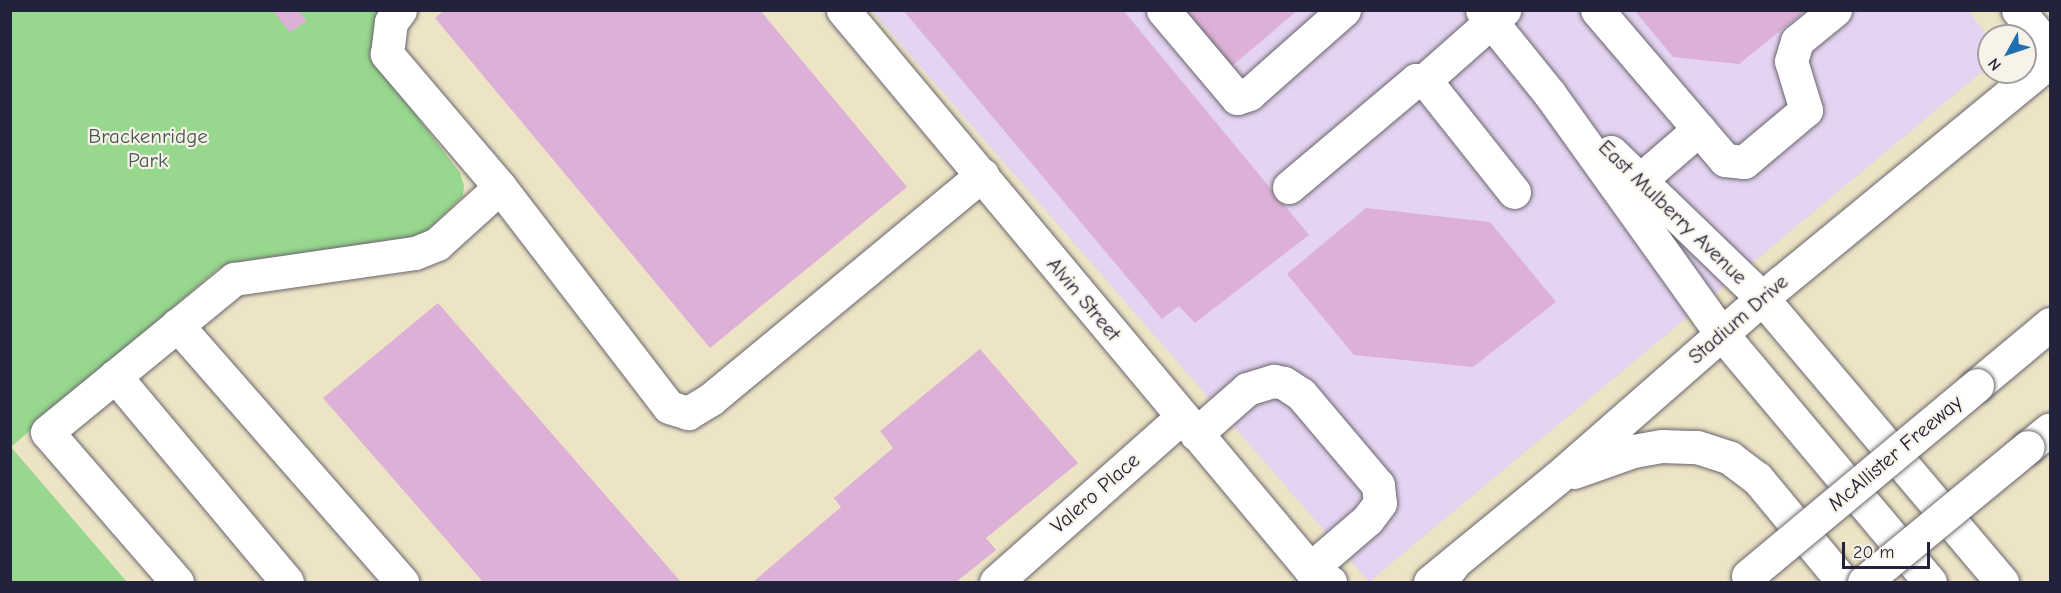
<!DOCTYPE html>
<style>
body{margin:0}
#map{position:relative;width:2061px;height:593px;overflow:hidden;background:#ede4c6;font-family:"Comic Neue",sans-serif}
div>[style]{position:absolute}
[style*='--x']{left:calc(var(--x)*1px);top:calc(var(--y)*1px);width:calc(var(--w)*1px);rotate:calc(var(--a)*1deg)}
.built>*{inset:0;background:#e4d3f1}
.green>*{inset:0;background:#97d78e}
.building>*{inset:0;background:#ddb1d7}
.roads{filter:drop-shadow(0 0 2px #69666c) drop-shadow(0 0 2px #69666c)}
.minor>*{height:33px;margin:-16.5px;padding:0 16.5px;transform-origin:16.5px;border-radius:16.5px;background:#fff}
.major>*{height:33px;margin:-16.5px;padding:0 16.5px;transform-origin:16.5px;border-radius:16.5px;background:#fff}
.highway>*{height:33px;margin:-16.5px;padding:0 16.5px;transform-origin:16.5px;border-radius:16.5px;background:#fff}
.bridges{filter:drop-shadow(0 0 2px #69666c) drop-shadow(0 0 2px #69666c)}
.highway-bridge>*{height:33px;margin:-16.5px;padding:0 16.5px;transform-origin:16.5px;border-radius:16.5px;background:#fff}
span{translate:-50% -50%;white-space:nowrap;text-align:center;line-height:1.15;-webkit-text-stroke:4.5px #f7f3e8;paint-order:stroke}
.park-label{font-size:21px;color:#455854}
.street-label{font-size:21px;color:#22223b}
.frame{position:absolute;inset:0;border:12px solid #22223b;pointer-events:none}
.north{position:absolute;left:1977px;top:24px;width:60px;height:60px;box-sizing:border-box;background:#f7f3e8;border:2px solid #a29fa3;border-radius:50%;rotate:230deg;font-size:16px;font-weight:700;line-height:24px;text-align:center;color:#22223b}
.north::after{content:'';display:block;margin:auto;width:21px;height:27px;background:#1f6fb2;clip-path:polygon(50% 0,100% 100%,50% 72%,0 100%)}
.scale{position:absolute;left:1842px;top:542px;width:88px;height:27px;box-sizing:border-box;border:3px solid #22223b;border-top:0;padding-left:8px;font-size:18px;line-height:21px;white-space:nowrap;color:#22223b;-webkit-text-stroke:4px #f7f3e8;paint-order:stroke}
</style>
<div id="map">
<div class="built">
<i style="clip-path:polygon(1968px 10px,1989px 38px,1989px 66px,1369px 582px,872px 11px)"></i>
</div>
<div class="green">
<i style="clip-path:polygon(10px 11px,384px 11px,379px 66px,460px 173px,464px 185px,463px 196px,413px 245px,219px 268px,11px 447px,127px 582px,11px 582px)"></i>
</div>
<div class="building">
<i style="clip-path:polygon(272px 10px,298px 10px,307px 21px,290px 32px)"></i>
<i style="clip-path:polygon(445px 10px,760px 10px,907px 187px,710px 348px,435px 18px)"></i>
<i style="clip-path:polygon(903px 10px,1123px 10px,1309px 235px,1195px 323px,1179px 306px,1162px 319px)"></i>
<i style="clip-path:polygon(1185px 10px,1298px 10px,1232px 66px)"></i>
<i style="clip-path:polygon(1634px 10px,1806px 10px,1739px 64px,1673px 57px)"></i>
<i style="clip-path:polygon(1366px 208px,1490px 222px,1556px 302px,1473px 367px,1354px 355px,1287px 274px)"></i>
<i style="clip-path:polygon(438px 303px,681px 582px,483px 582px,323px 398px)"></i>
<i style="clip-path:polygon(980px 349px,1078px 463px,986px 538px,996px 550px,956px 582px,753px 582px,841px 507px,834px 498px,893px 448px,880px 431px)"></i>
</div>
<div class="roads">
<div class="minor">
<i style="--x:843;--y:10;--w:728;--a:50.12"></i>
<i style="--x:1310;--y:569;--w:24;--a:33"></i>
<i style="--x:1163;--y:10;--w:115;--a:49.9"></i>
<i style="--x:1237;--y:98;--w:13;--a:-18"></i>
<i style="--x:1249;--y:94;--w:127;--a:-41.5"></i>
<i style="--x:1482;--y:10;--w:107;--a:51.1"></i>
<i style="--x:1549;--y:93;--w:295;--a:54.4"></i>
<i style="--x:1721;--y:333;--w:325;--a:50"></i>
<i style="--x:1597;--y:10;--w:197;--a:49.5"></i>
<i style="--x:1725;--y:160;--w:19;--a:6"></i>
<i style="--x:1744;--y:162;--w:81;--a:-40"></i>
<i style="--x:1806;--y:110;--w:51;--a:-107"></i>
<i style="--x:1791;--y:61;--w:21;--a:-73"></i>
<i style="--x:1797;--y:41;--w:49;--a:-39.2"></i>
<i style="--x:2018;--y:10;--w:50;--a:50.6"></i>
<i style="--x:1425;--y:80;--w:106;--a:-41.5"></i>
<i style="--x:1611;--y:152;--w:210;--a:44"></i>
<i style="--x:1762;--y:298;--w:372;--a:49.8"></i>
<i style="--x:1640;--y:180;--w:78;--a:-40.8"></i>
<i style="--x:500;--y:187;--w:277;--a:52.5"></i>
<i style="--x:669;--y:407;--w:20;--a:18"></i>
<i style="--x:688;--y:413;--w:27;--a:-31"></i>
<i style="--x:711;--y:399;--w:352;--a:-39.6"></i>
<i style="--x:1289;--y:187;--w:166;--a:-40.1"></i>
<i style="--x:1416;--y:80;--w:9;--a:0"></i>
<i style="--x:1425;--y:80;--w:143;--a:51.5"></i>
<i style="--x:177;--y:325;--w:342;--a:48.8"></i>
<i style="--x:115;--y:376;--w:268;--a:50.1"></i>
<i style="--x:1196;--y:434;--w:68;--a:-41.4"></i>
<i style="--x:1247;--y:389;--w:28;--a:-17"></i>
<i style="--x:1274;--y:381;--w:10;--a:11"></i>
<i style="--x:1284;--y:383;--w:20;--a:33"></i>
<i style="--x:1301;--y:394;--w:119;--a:49.8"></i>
<i style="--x:1378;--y:485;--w:18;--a:84"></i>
<i style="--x:1380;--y:503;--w:21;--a:127"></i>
<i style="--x:1367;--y:520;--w:75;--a:139.3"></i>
<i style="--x:177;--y:582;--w:198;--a:-130.9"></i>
<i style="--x:47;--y:432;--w:242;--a:-39.3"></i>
<i style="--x:234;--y:279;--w:183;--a:-8.2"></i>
<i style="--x:415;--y:253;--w:24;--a:-22"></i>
<i style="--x:437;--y:244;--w:85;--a:-42.1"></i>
<i style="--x:500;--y:187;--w:175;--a:-130.4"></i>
<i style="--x:387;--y:54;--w:32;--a:-83"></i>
<i style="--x:391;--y:22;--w:15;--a:-53"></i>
<i style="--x:996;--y:582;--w:249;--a:-41.6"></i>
</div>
<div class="major">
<i style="--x:1574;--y:472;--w:63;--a:-19.6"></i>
<i style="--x:1633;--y:451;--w:29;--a:-10"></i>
<i style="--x:1662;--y:446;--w:35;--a:2"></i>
<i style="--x:1697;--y:447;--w:35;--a:18"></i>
<i style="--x:1730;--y:458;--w:34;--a:37"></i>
<i style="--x:1757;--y:478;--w:135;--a:50.4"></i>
<i style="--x:1430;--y:582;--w:164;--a:-39.3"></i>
<i style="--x:1557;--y:478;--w:296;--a:-41.2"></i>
<i style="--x:1780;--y:283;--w:350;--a:-39.4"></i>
</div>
<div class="highway">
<i style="--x:1977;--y:385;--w:95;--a:-39.9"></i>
<i style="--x:2028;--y:447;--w:28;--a:-39"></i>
<i style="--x:1439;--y:582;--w:21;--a:-51"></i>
</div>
</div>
<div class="bridges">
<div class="highway-bridge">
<i style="--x:1748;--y:576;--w:298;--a:-39.8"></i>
<i style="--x:1864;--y:582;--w:212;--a:-39.5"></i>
</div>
</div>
<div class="park-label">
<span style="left:148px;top:148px">Brackenridge<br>Park</span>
</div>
<div class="street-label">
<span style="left:1673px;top:212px;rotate:44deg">East Mulberry Avenue</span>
<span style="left:1084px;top:299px;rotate:50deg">Alvin Street</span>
<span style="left:1738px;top:319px;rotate:-41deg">Stadium Drive</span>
<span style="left:1895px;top:453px;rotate:-40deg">McAllister Freeway</span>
<span style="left:1095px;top:493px;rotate:-41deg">Valero Place</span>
</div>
<div class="frame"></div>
<div class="north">N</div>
<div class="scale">20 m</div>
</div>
